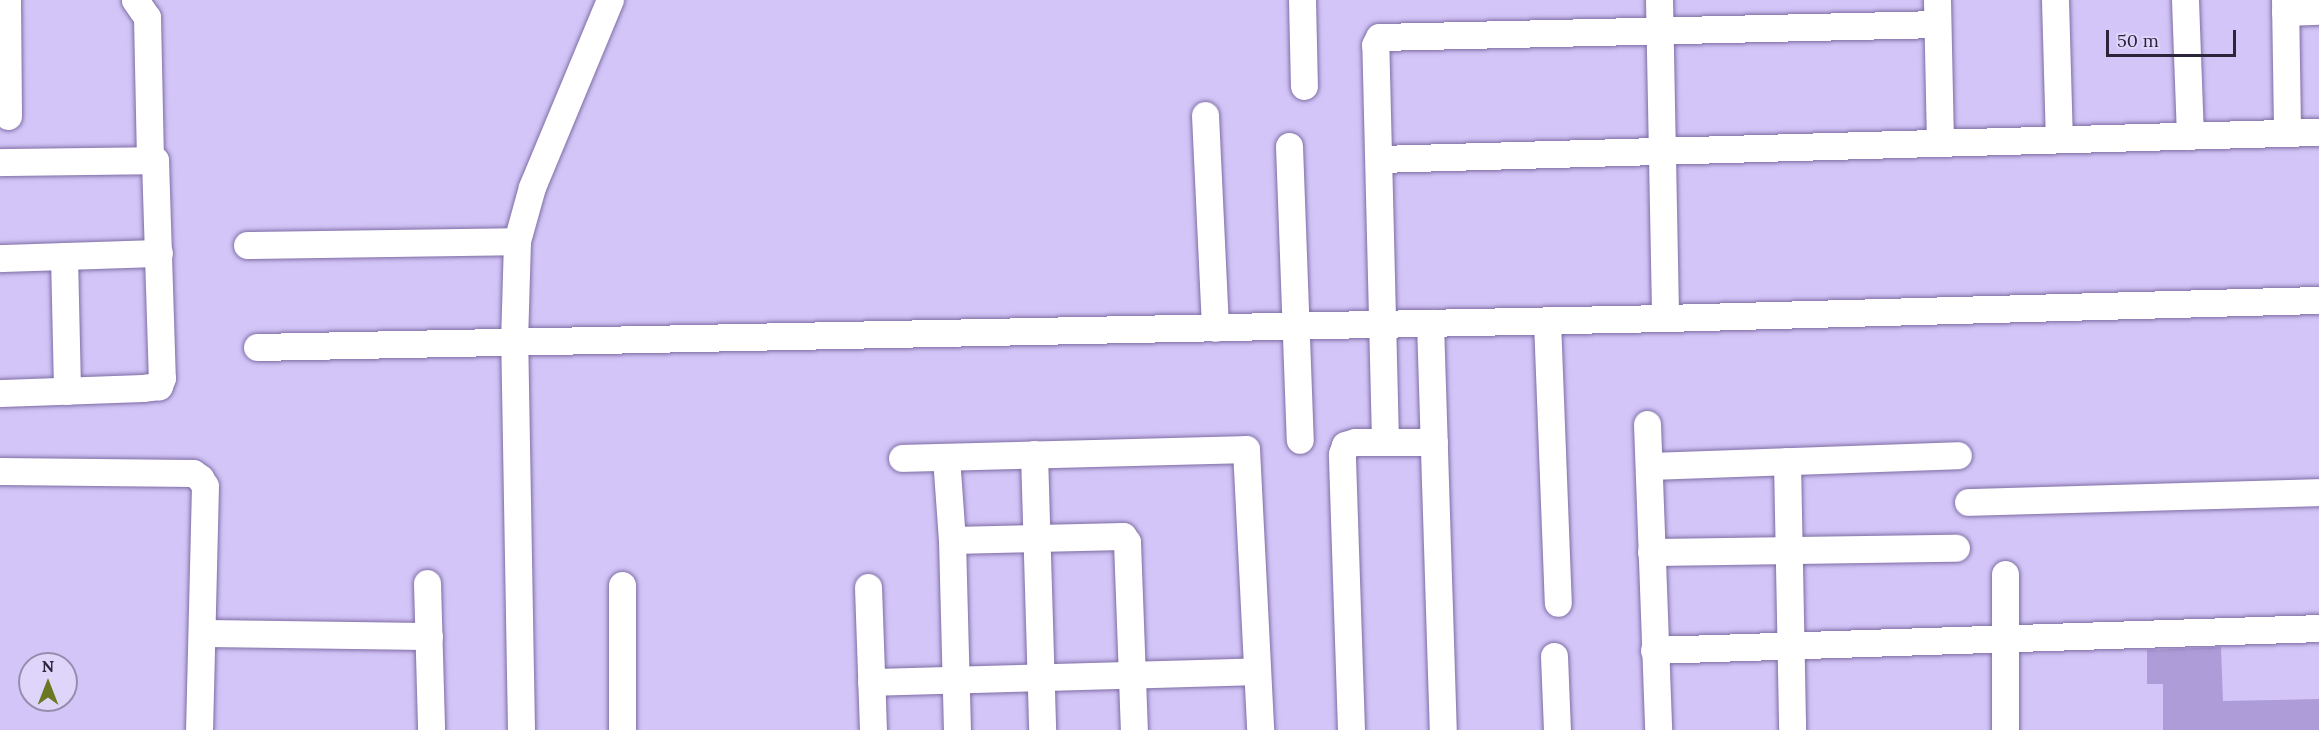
<!DOCTYPE html>
<style>
body{margin:0}
#map{position:relative;width:2319px;height:730px;overflow:hidden;background:#d3c5f7;font-family:Lora,serif}
div>[style]{position:absolute}
[style*='--x']{left:calc(var(--x)*1px);top:calc(var(--y)*1px);width:calc(var(--w)*1px);rotate:calc(var(--a)*1deg)}
.building>*{inset:0;background:#ae9cd8}
.roads{filter:drop-shadow(0 0 2px #7e6da5) drop-shadow(0 0 2px #7e6da5)}
.minor>*{height:27px;margin:-13.5px;padding:0 13.5px;transform-origin:13.5px;border-radius:13.5px;background:#fff}
span{translate:-50% -50%;white-space:nowrap;text-align:center;line-height:1.15;-webkit-text-stroke:6px #dfd5fa;paint-order:stroke}
.north{position:absolute;left:18px;top:652px;width:60px;height:60px;box-sizing:border-box;background:#dfd5fa;border:2px solid #978eae;border-radius:50%;rotate:0deg;font-size:16px;font-weight:700;line-height:24px;text-align:center;color:#2b243b}
.north::after{content:'';display:block;margin:auto;width:21px;height:27px;background:#6a7723;clip-path:polygon(50% 0,100% 100%,50% 72%,0 100%)}
.scale{position:absolute;left:2106px;top:30px;width:130px;height:27px;box-sizing:border-box;border:3px solid #2b243b;border-top:0;padding-left:8px;font-size:18px;line-height:21px;white-space:nowrap;color:#2b243b;-webkit-text-stroke:4px #dfd5fa;paint-order:stroke}
</style>
<div id="map">
<div class="building">
<i style="clip-path:polygon(2221px 647px,2223px 701px,2319px 699px,2319px 730px,2163px 730px,2163px 684px,2147px 684px,2147px 650px)"></i>
</div>
<div class="roads">
<div class="minor">
<i style="--x:7;--y:0;--w:116;--a:89.5"></i>
<i style="--x:135;--y:0;--w:21;--a:55"></i>
<i style="--x:147;--y:17;--w:142;--a:88.8"></i>
<i style="--x:1302;--y:0;--w:86;--a:88.7"></i>
<i style="--x:1659;--y:0;--w:318;--a:88.9"></i>
<i style="--x:1937;--y:0;--w:143;--a:88.8"></i>
<i style="--x:2055;--y:0;--w:139;--a:88.4"></i>
<i style="--x:2185;--y:0;--w:136;--a:87.9"></i>
<i style="--x:2285;--y:0;--w:133;--a:89.1"></i>
<i style="--x:2285;--y:12;--w:34;--a:-2"></i>
<i style="--x:1205;--y:115;--w:213;--a:87.3"></i>
<i style="--x:1289;--y:146;--w:294;--a:87.9"></i>
<i style="--x:1379;--y:159;--w:940;--a:-1.65"></i>
<i style="--x:0;--y:162;--w:155;--a:-0.7"></i>
<i style="--x:155;--y:160;--w:218;--a:88.2"></i>
<i style="--x:162;--y:378;--w:9;--a:111"></i>
<i style="--x:159;--y:386;--w:16;--a:173"></i>
<i style="--x:143;--y:388;--w:143;--a:178"></i>
<i style="--x:247;--y:245;--w:270;--a:-0.8"></i>
<i style="--x:64;--y:256;--w:135;--a:88.7"></i>
<i style="--x:0;--y:258;--w:159;--a:-1.8"></i>
<i style="--x:1547;--y:321;--w:282;--a:87.8"></i>
<i style="--x:1430;--y:323;--w:407;--a:88.2"></i>
<i style="--x:257;--y:347;--w:1408;--a:-1.18"></i>
<i style="--x:1665;--y:318;--w:654;--a:-1.58"></i>
<i style="--x:1647;--y:424;--w:306;--a:87.9"></i>
<i style="--x:1385;--y:441;--w:396;--a:-91.4"></i>
<i style="--x:1375;--y:45;--w:9;--a:-63"></i>
<i style="--x:1379;--y:37;--w:558;--a:-1.33"></i>
<i style="--x:1034;--y:454;--w:276;--a:88.3"></i>
<i style="--x:946;--y:457;--w:83;--a:85.9"></i>
<i style="--x:952;--y:540;--w:190;--a:88.5"></i>
<i style="--x:902;--y:458;--w:344;--a:-1.5"></i>
<i style="--x:1246;--y:449;--w:281;--a:87.1"></i>
<i style="--x:1787;--y:461;--w:269;--a:88.9"></i>
<i style="--x:1649;--y:466;--w:309;--a:-2"></i>
<i style="--x:0;--y:471;--w:193;--a:0.6"></i>
<i style="--x:193;--y:473;--w:9;--a:36"></i>
<i style="--x:200;--y:478;--w:9;--a:58"></i>
<i style="--x:205;--y:486;--w:244;--a:91.4"></i>
<i style="--x:1968;--y:502;--w:351;--a:-1.6"></i>
<i style="--x:952;--y:540;--w:171;--a:-1.3"></i>
<i style="--x:1123;--y:536;--w:7;--a:56"></i>
<i style="--x:1127;--y:542;--w:188;--a:87.9"></i>
<i style="--x:1651;--y:552;--w:305;--a:-0.8"></i>
<i style="--x:2005;--y:574;--w:156;--a:90"></i>
<i style="--x:427;--y:583;--w:147;--a:88.4"></i>
<i style="--x:622;--y:585;--w:145;--a:90"></i>
<i style="--x:868;--y:587;--w:143;--a:88"></i>
<i style="--x:203;--y:633;--w:226;--a:0.8"></i>
<i style="--x:1654;--y:650;--w:665;--a:-1.89"></i>
<i style="--x:1554;--y:656;--w:74;--a:87.7"></i>
<i style="--x:871;--y:682;--w:385;--a:-1.6"></i>
<i style="--x:521;--y:730;--w:388;--a:-91"></i>
<i style="--x:514;--y:342;--w:101;--a:-88.3"></i>
<i style="--x:517;--y:241;--w:56;--a:-74.5"></i>
<i style="--x:532;--y:187;--w:203;--a:-67.4"></i>
<i style="--x:1351;--y:730;--w:276;--a:-91.9"></i>
<i style="--x:1342;--y:454;--w:9;--a:-72"></i>
<i style="--x:1345;--y:445;--w:10;--a:-17"></i>
<i style="--x:1355;--y:442;--w:79;--a:0"></i>
</div>
</div>
<div class="north">N</div>
<div class="scale">50 m</div>
</div>
